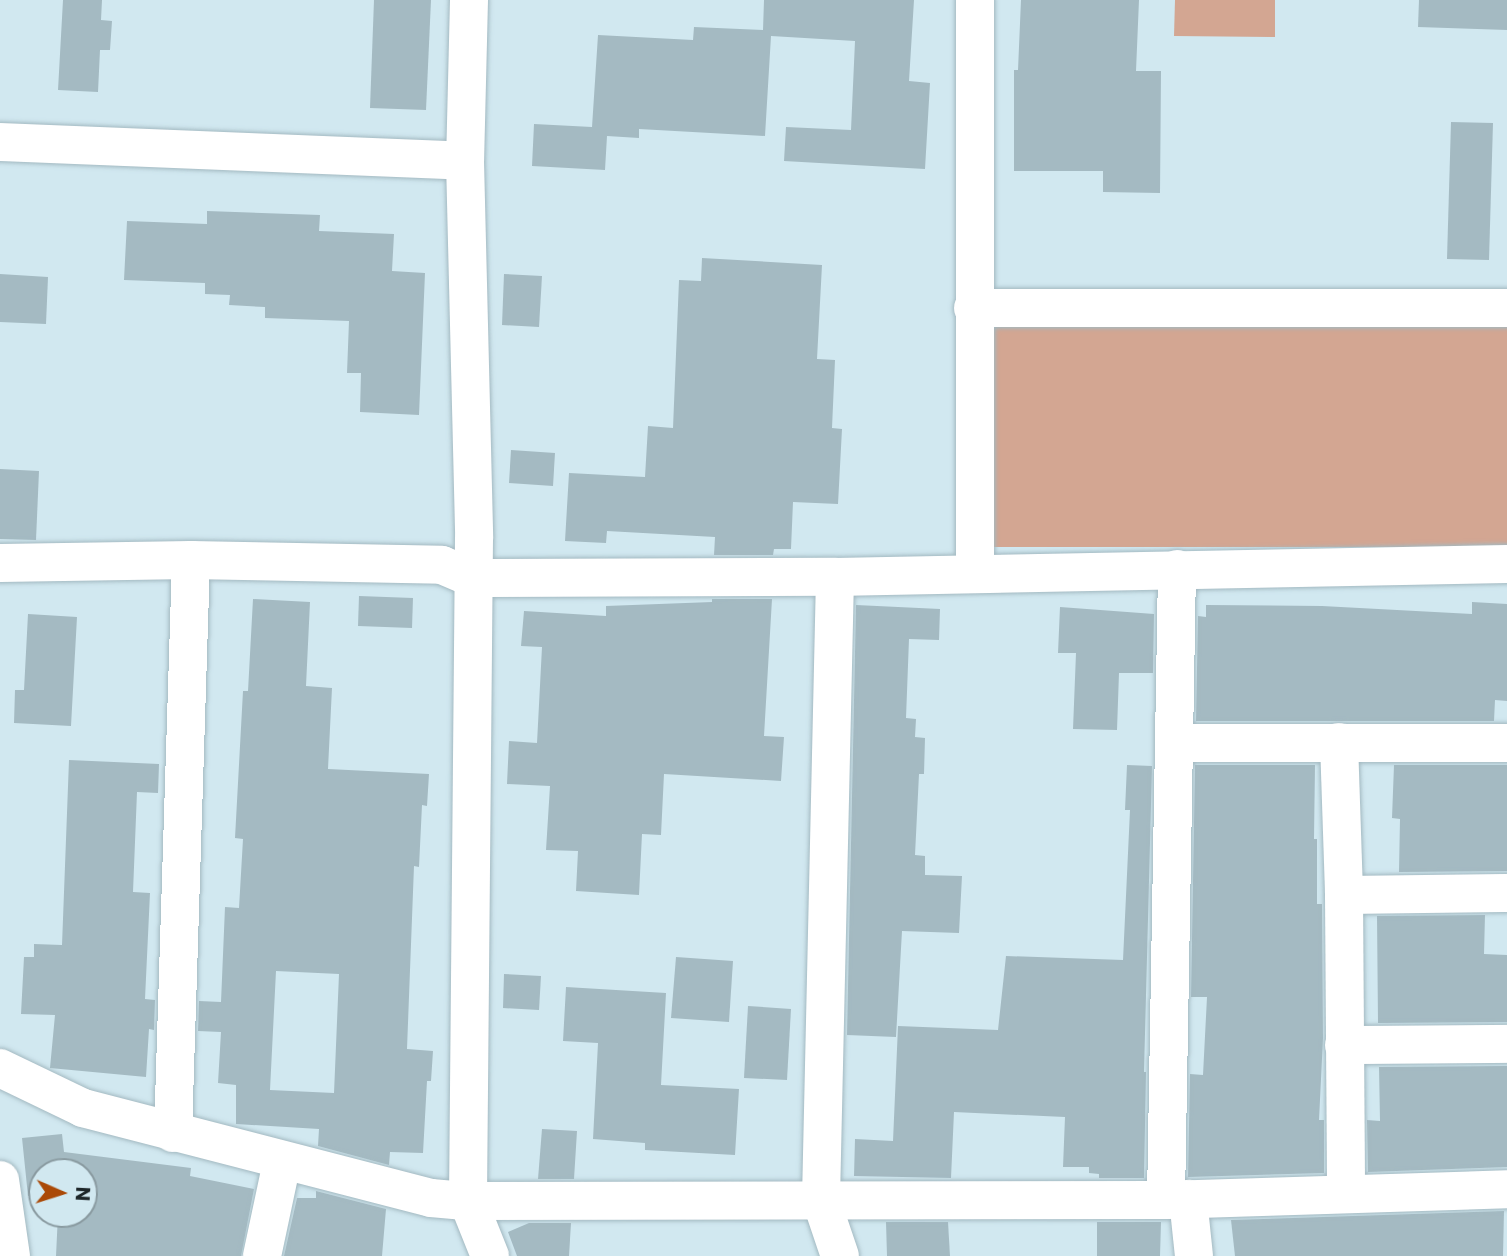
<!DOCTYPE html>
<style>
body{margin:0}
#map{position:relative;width:1507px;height:1256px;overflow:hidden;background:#d1e8f0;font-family:Poppins,sans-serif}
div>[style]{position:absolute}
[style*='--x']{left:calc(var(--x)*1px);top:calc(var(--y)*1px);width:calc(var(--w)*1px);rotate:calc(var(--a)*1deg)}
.green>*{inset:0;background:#d3a692}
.building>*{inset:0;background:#a4bac2}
.roads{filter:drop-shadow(0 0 2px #a3b9c1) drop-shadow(0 0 2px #a3b9c1)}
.minor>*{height:38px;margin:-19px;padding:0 19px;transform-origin:19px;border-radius:19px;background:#fff}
span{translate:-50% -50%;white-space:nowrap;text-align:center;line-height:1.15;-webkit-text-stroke:5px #d1e8f0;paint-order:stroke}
.north{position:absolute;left:28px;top:1158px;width:70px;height:70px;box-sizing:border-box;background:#d1e8f0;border:2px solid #899aa0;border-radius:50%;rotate:93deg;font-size:19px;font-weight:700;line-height:28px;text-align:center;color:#1d2629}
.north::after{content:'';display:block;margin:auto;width:24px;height:32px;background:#aa4907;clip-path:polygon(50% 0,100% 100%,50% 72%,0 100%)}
</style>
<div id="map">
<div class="green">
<i style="clip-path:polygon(1175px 0,1275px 0,1275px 37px,1174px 36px)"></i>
<i style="clip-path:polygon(1507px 325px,1507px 547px,990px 547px,989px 327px)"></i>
</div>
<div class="building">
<i style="clip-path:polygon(63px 0,102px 0,101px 20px,112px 21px,110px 50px,100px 50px,98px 92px,58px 90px)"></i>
<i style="clip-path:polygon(374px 0,431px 0,426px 110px,370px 108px)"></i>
<i style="clip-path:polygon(764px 0,914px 0,909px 81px,930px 83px,925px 169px,784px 161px,786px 127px,851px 130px,855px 41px,771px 36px,765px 136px,639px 129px,639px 138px,607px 136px,605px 170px,532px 166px,534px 124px,592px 127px,598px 35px,693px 40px,694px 27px,763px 30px)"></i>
<i style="clip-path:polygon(1021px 0,1139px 0,1136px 71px,1161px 71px,1160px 193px,1103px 192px,1103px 171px,1014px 171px,1014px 70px,1018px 70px)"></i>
<i style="clip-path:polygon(1419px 0,1507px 0,1507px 30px,1418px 27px)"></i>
<i style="clip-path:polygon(1451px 122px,1493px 123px,1489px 260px,1447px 259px)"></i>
<i style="clip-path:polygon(207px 211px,320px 215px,319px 231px,394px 234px,392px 271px,425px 273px,419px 415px,360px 412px,361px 373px,347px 373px,349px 321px,265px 318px,265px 307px,229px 305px,230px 295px,205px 294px,205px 283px,124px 280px,127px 221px,207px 224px)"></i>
<i style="clip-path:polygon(702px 258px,822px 265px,817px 359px,835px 360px,832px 428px,842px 429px,838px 504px,793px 502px,791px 549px,774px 549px,773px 555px,714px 555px,715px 537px,607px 531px,606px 543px,565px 541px,569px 473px,645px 477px,648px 426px,673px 428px,679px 280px,701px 281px)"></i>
<i style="clip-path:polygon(0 274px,48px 277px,46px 324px,0 322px)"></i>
<i style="clip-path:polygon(504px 274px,542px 276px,539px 327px,502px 325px)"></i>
<i style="clip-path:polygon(511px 450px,555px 453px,553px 486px,509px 483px)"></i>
<i style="clip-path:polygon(0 469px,39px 471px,36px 540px,0 539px)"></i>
<i style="clip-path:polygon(359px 596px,413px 598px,412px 628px,358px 626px)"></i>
<i style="clip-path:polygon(evenodd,253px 599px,310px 602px,306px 686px,332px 688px,328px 769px,429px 774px,427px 806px,422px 805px,419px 867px,414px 866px,407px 1049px,433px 1051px,431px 1081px,427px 1081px,423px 1153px,390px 1152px,389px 1165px,318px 1146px,319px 1129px,236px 1124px,236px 1085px,218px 1083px,221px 1032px,198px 1031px,199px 1001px,221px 1002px,225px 907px,239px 908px,243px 839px,235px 838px,243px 691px,248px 691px,253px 599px,276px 971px,339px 974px,334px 1093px,270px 1090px,276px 971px)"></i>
<i style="clip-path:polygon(712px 599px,772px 599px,764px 736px,784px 737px,781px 781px,664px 774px,661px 835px,642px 834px,639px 895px,576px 891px,578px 851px,546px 850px,550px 786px,507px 784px,509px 741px,537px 743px,542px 647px,521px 646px,524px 611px,606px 616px,606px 606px,712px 602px)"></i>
<i style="clip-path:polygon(1472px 602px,1507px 604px,1507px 701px,1495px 700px,1494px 721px,1196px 721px,1198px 616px,1206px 617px,1206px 605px,1322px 606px,1472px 614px)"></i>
<i style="clip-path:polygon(856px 605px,940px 609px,939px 640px,909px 639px,906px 718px,916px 719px,915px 737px,925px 738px,924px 774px,919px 774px,915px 855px,925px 856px,925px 875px,962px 876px,959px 933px,902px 931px,896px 1037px,847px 1035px)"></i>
<i style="clip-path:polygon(1060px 607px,1154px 614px,1153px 673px,1119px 673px,1117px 730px,1073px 729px,1076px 653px,1058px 653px)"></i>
<i style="clip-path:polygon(28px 614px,77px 617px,71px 726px,14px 723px,15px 690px,24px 690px)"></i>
<i style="clip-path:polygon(69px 760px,159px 764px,158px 793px,137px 792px,133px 892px,150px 893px,145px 999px,155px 1000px,154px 1030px,149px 1029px,146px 1077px,50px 1068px,55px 1015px,21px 1014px,24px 957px,34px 957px,34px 944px,62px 945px)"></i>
<i style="clip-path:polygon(1127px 765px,1152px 766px,1144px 1072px,1146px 1072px,1144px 1178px,1099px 1178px,1099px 1174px,1089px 1173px,1089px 1167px,1063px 1167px,1065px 1117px,954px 1112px,951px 1178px,854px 1176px,855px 1139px,893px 1141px,898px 1026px,998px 1030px,1006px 956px,1123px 960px,1130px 810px,1125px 810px)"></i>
<i style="clip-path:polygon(1195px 765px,1315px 765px,1314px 839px,1317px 839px,1317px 904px,1322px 904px,1323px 1038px,1319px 1120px,1324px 1120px,1324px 1173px,1188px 1177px,1190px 1074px,1203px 1075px,1207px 997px,1191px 997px)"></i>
<i style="clip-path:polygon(1394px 765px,1507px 765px,1507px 871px,1399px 872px,1400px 819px,1392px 818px)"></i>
<i style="clip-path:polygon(1485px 915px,1484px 954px,1507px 955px,1507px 1022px,1378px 1023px,1377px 916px)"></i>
<i style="clip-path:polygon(676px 957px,733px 961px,729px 1022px,671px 1018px)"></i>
<i style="clip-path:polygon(504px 974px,541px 976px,539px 1010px,503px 1008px)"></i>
<i style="clip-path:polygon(566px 987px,666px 993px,661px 1085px,739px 1089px,735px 1155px,645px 1150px,645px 1143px,593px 1139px,598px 1043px,563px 1041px)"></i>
<i style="clip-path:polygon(748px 1006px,791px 1009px,787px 1080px,744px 1078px)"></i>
<i style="clip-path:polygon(1507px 1066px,1507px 1167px,1368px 1172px,1367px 1120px,1380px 1121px,1379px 1067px)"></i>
<i style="clip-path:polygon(542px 1129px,577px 1131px,574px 1179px,538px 1179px)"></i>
<i style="clip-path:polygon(62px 1134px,64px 1152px,191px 1168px,190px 1176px,254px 1189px,241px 1256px,56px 1256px,58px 1214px,84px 1214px,84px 1172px,42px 1172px,42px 1194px,28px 1196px,22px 1138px)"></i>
<i style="clip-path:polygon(316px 1191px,386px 1209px,382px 1256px,284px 1256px,297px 1198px,316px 1198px)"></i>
<i style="clip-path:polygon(1504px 1211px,1503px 1256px,1235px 1256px,1231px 1220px)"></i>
<i style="clip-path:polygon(886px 1222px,948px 1222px,950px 1256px,887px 1256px)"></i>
<i style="clip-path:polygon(1097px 1222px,1161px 1222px,1160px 1256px,1097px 1256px)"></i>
<i style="clip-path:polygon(529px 1223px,571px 1223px,569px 1256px,517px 1256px,508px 1232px)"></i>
</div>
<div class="roads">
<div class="minor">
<i style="--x:469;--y:0;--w:161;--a:91.4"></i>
<i style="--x:465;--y:161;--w:377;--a:88.6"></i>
<i style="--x:474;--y:538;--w:663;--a:90.52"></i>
<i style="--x:468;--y:1201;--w:59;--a:68.2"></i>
<i style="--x:0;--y:142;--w:465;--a:2.3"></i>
<i style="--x:973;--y:308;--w:534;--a:0"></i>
<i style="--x:0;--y:563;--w:191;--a:-0.9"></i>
<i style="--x:191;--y:560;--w:251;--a:1.1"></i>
<i style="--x:442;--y:565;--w:33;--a:23"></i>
<i style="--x:472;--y:578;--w:363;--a:-0.2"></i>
<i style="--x:835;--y:577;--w:672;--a:-1.11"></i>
<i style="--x:975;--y:574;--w:574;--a:-90"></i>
<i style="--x:835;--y:577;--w:623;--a:91.29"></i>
<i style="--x:821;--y:1200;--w:59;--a:71.3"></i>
<i style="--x:1339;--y:742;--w:153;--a:88.1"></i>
<i style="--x:1344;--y:895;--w:163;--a:-0.7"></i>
<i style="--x:1174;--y:743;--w:333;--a:0"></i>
<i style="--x:1344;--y:895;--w:298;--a:89.6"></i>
<i style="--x:1344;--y:1045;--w:163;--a:-0.4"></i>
<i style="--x:0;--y:1068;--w:92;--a:25.7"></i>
<i style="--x:83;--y:1108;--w:359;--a:14.5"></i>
<i style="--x:431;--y:1198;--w:37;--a:5"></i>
<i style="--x:468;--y:1201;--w:698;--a:-0.08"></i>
<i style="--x:1166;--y:1200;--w:341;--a:-1.8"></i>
<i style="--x:173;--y:1133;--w:573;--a:-88.2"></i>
<i style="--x:0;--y:1180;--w:77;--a:81.8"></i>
<i style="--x:1188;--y:1199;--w:57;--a:84"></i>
<i style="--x:1166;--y:1200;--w:631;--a:-89"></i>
<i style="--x:262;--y:1256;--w:96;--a:-78"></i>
</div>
</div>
<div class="north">N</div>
</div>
